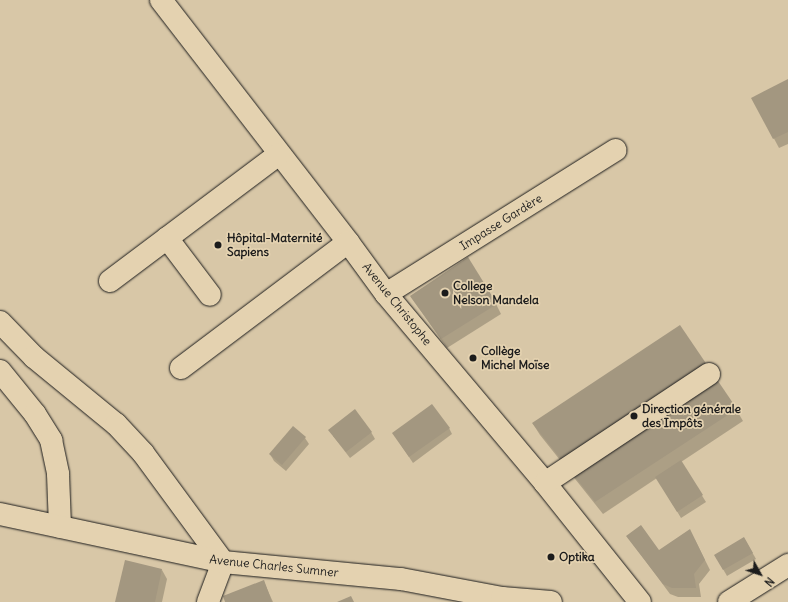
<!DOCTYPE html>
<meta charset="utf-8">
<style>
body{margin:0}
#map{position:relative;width:788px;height:602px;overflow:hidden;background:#d8c7a7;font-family:Delius,sans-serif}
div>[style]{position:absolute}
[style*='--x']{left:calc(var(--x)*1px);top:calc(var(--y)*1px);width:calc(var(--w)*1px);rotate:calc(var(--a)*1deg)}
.shadow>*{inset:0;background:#0003}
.building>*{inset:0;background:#a39780}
.roads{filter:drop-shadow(0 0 1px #1c1c1c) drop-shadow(0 0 1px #1c1c1c)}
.minor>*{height:22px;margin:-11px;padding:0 11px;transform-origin:11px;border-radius:11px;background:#e4d2b0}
.dots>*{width:11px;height:11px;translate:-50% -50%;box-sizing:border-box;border:2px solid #e4d2b0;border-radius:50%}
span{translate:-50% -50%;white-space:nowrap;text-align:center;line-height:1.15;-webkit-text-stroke:3.5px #e4d2b0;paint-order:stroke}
.street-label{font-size:12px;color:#1c1c1c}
.poi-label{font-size:12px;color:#1c1c1c;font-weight:700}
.left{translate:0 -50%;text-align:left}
.north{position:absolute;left:740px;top:554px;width:40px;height:40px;-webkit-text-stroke:3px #e4d2b0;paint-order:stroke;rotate:130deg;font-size:11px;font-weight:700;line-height:16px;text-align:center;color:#1c1c1c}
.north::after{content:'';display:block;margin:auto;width:14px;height:18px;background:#1c1c1c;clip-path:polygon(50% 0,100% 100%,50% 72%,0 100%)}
</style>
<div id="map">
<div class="shadow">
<i style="clip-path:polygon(788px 80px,788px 144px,779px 148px,753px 99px)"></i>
<i style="clip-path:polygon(411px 297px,496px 304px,501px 314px,447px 348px)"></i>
<i style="clip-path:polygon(736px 409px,743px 421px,681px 462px,706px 502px,681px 518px,657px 478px,603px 514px,540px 435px,533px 424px)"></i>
<i style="clip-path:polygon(293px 428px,305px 438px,309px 444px,286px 471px,274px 461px,270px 454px)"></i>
<i style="clip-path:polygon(449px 428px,452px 434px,413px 463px,397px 439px)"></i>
<i style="clip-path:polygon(371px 432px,375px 439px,350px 458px,333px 436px)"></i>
<i style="clip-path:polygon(627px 536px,659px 552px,695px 540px,710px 570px,699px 584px,701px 597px,678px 597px,670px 594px)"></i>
<i style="clip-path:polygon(744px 538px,756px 559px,727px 576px,715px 555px)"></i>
<i style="clip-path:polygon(162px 570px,167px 579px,162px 602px,116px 602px)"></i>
<i style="clip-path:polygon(264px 582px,273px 602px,226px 602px)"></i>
</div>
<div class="building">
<i style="clip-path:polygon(788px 79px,788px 132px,773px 139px,751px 98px)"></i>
<i style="clip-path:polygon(468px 257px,497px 304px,441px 339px,410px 296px)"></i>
<i style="clip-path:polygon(680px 325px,737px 409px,595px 502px,532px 423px)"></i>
<i style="clip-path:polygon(432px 404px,450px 428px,409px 457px,392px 433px)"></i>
<i style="clip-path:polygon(355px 409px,372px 432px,346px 452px,328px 430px)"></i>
<i style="clip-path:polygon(293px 426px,306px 437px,282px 465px,269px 454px)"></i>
<i style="clip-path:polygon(681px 460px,703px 495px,677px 512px,655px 477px)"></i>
<i style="clip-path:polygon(641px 525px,659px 550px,690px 529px,705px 560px,694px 574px,696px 588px,672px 588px,663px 584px,626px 536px)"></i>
<i style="clip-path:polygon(744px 537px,753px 553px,723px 570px,714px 555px)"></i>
<i style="clip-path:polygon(125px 560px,162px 569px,155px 602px,115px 602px)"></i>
<i style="clip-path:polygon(264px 580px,272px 602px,225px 602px,223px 596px)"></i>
<i style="clip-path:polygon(351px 596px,354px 602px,337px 602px)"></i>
</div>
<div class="roads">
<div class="minor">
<i style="--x:161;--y:0;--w:306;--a:52.3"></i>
<i style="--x:348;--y:242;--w:64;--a:53.8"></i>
<i style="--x:386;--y:294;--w:247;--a:49.9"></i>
<i style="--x:545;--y:483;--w:152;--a:51.4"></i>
<i style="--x:167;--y:238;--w:71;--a:53"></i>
<i style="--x:110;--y:281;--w:211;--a:-36.9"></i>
<i style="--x:386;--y:294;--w:271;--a:-32.1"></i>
<i style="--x:0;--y:322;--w:49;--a:45.8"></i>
<i style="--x:34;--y:357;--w:106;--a:39.3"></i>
<i style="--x:116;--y:424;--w:40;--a:47"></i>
<i style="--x:143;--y:453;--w:135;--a:53.7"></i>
<i style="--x:223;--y:562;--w:43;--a:110.6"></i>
<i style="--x:181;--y:368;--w:209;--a:-37"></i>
<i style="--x:0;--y:371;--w:55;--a:50.9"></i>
<i style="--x:35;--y:414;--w:31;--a:58"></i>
<i style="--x:51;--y:440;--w:35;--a:78"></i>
<i style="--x:58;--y:474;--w:53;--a:87.8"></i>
<i style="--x:545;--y:483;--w:197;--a:-33.6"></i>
<i style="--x:0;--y:514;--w:228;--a:12.1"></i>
<i style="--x:223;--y:562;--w:179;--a:5.5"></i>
<i style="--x:401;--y:579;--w:103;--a:10.7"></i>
<i style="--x:502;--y:598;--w:49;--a:4.7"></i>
<i style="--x:729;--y:602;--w:70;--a:-32.1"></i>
</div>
</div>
<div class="dots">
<i style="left:218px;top:245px;background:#1c1c1c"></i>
<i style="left:445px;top:293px;background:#1c1c1c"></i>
<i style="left:473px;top:358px;background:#1c1c1c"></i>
<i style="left:634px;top:416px;background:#1c1c1c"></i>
<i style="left:551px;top:557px;background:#1c1c1c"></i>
</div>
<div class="street-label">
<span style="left:501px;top:222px;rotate:-32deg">Impasse Gardère</span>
<span style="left:397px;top:304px;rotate:51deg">Avenue Christophe</span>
<span style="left:274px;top:566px;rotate:6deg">Avenue Charles Sumner</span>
</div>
<div class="poi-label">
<span class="left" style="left:227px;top:245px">Hôpital-Maternité<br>Sapiens</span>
<span class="left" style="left:453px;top:293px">College<br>Nelson Mandela</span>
<span class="left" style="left:481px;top:358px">Collège<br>Michel Moïse</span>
<span class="left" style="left:642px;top:416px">Direction générale<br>des Impôts</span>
<span class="left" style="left:559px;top:557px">Optika</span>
</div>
<div class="north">N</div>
</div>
